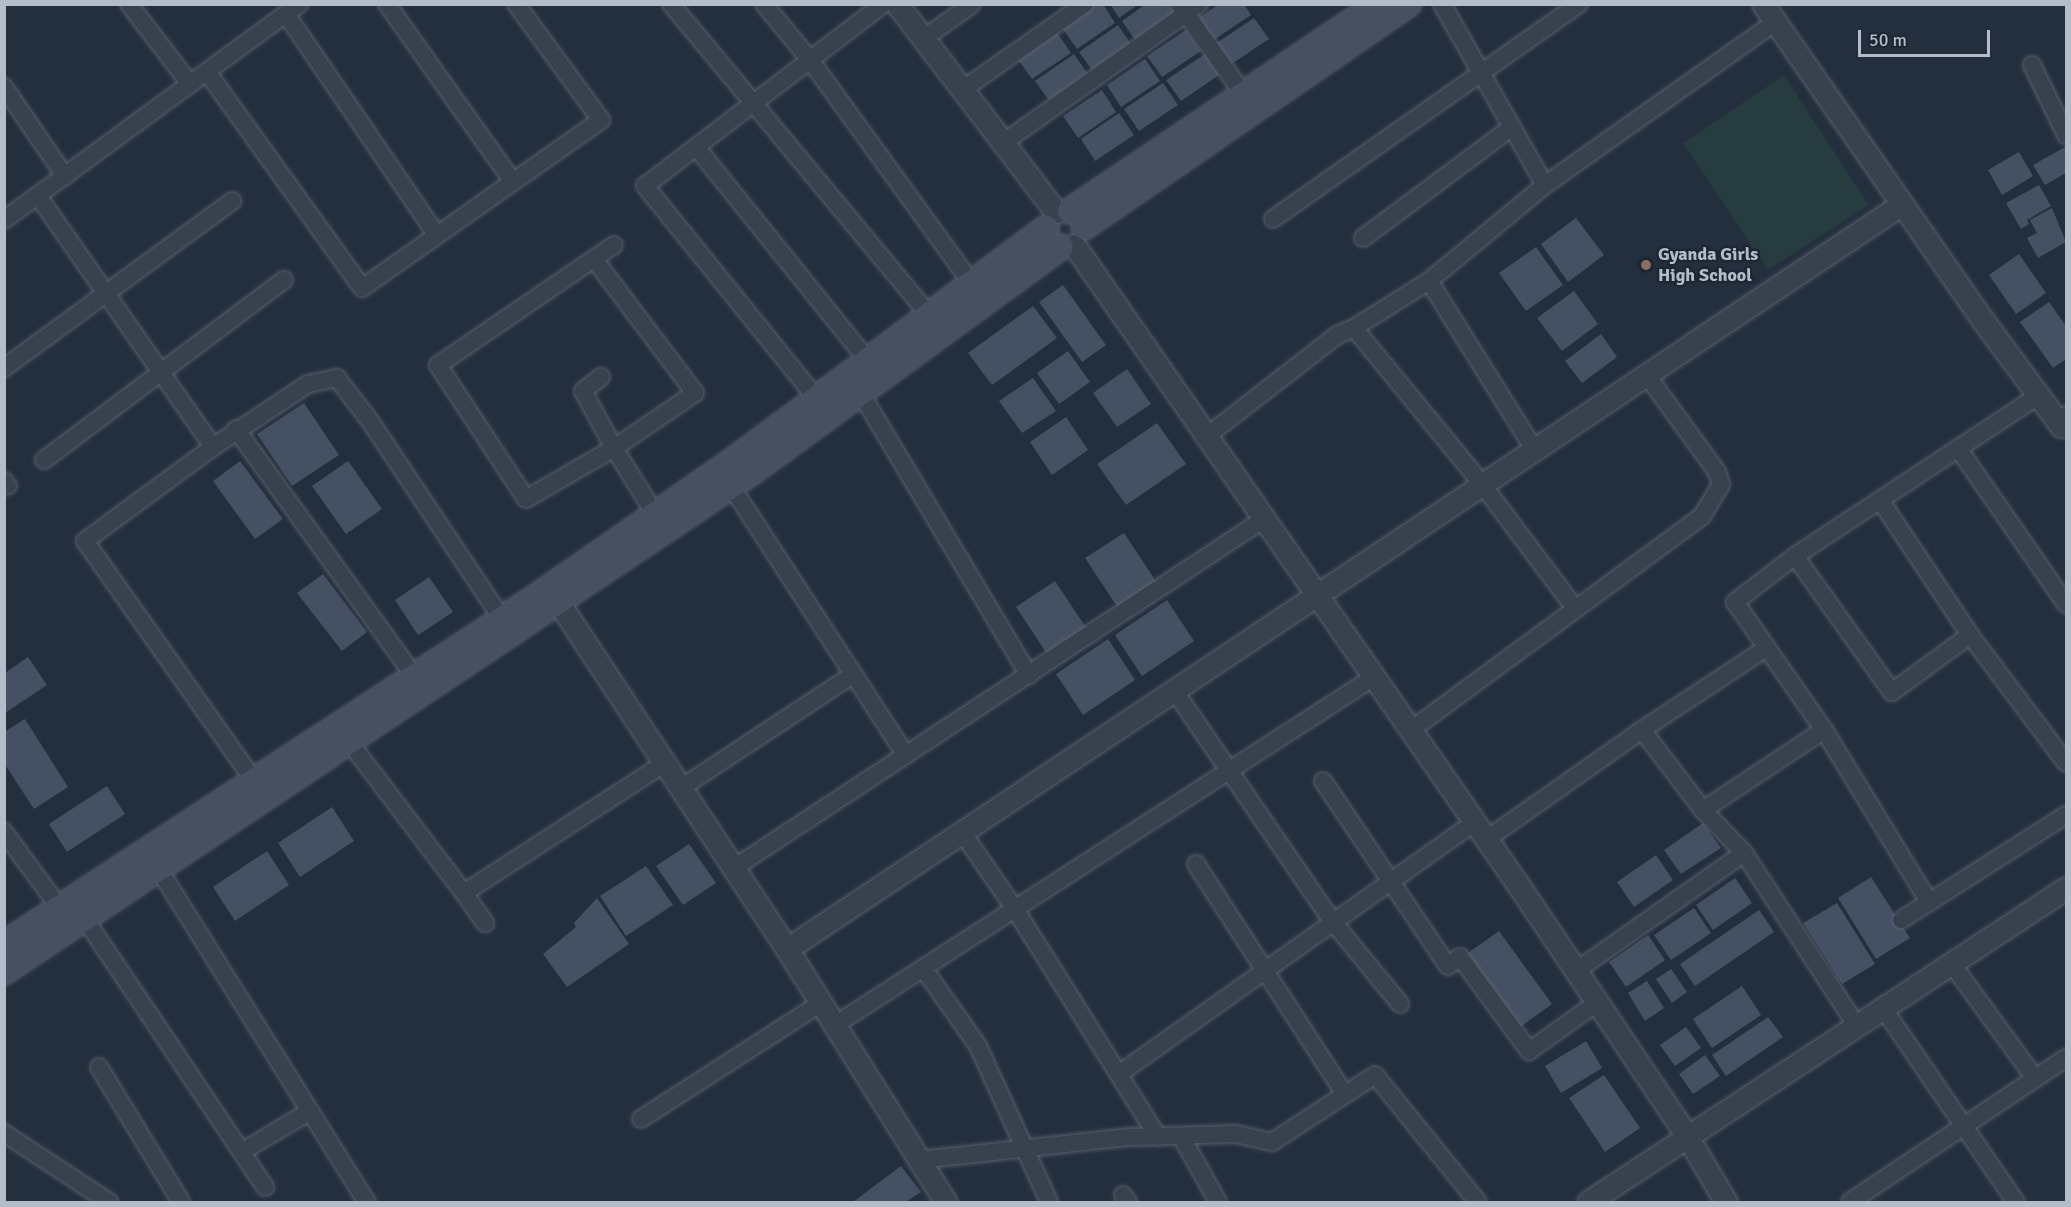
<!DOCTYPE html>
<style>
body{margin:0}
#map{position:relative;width:2071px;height:1207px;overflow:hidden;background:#242f3e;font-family:Signika,sans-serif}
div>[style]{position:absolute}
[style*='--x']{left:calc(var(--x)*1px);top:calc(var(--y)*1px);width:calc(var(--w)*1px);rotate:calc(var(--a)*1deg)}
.green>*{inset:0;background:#263c3f}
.building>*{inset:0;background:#455162}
.roads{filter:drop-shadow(0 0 2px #565f6c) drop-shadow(0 0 2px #565f6c)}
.minor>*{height:16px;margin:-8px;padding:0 8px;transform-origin:8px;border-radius:8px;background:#38414e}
.tertiary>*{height:21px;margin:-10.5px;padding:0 10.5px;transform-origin:10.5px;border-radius:10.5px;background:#38414e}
.secondary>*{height:24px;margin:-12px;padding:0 12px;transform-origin:12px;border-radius:12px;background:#465061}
.dots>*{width:16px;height:16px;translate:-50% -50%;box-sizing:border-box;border:3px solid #1d2633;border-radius:50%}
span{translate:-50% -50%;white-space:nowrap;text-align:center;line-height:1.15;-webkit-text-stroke:5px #1d2633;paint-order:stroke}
.poi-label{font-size:18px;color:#b4bcc9;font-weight:700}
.left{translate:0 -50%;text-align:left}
.frame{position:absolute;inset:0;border:6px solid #b4bcc9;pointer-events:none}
.scale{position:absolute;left:1858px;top:30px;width:132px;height:27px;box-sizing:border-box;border:3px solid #b4bcc9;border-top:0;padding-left:8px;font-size:18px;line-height:21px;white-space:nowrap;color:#b4bcc9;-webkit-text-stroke:4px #1d2633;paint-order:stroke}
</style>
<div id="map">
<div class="green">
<i style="clip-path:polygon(1784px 75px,1869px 205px,1768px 270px,1683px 143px)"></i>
</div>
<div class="building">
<i style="clip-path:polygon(1096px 4px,1103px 4px,1115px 23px,1077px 49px,1062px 28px)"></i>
<i style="clip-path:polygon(1110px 4px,1139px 4px,1119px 18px)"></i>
<i style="clip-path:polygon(1146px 4px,1168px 4px,1176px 16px,1137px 43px,1122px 21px)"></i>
<i style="clip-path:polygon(1219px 4px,1244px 4px,1251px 15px,1212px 41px,1197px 19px)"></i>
<i style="clip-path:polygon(1254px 18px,1269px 39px,1230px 65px,1215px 44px)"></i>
<i style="clip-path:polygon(1118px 25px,1133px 47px,1094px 73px,1079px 52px)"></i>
<i style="clip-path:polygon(1186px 30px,1201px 51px,1162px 77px,1147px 56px)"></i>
<i style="clip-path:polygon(1056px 31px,1071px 53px,1032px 79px,1017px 58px)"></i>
<i style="clip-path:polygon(1074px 54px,1089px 76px,1050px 102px,1035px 81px)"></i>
<i style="clip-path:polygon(1205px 54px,1219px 75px,1181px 101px,1166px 80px)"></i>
<i style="clip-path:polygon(1145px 59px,1160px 81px,1121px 107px,1107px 85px)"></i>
<i style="clip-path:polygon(1163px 83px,1178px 105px,1139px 131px,1124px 109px)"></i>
<i style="clip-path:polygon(1102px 90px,1116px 112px,1078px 138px,1063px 116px)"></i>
<i style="clip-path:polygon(1119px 113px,1134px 135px,1095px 161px,1081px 139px)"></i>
<i style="clip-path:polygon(2065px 147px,2066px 173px,2045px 185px,2033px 165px)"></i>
<i style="clip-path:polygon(2019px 152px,2033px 176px,2002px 195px,1988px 170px)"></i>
<i style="clip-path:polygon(2039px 185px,2051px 206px,2027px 220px,2029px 224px,2021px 229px,2006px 203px)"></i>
<i style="clip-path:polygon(2052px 208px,2066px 242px,2038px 258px,2027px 238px,2037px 233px,2030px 220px)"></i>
<i style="clip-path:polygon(1576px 218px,1604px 255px,1568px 282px,1541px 244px)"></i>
<i style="clip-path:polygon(1536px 247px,1563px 285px,1526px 311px,1499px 273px)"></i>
<i style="clip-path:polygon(2019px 254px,2046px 293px,2016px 314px,1989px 275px)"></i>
<i style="clip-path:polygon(1063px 285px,1106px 345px,1082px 362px,1039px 302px)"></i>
<i style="clip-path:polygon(1574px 291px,1598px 324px,1562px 351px,1537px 318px)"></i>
<i style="clip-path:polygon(2049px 302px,2066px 326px,2066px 359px,2053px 368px,2020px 322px)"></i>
<i style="clip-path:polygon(1033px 306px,1057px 338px,992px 385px,968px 353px)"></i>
<i style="clip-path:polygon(1601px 334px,1617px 357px,1582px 383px,1565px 361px)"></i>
<i style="clip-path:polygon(1068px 351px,1090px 382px,1059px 404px,1037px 373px)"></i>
<i style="clip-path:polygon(1127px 369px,1151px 404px,1117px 427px,1093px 393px)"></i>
<i style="clip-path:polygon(1033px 378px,1056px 411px,1022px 433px,999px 401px)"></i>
<i style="clip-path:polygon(304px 403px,339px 455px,292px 486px,257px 434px)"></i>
<i style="clip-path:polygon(1066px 417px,1088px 450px,1052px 475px,1030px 442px)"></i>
<i style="clip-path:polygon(1157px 423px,1186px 464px,1126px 505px,1097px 464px)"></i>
<i style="clip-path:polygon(240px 461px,283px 519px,255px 539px,213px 481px)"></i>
<i style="clip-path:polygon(348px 461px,382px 509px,346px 534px,312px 486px)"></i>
<i style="clip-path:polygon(1124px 533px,1157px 583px,1118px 608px,1085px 558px)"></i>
<i style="clip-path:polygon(323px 574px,367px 632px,342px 651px,297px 593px)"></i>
<i style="clip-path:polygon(429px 577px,453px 612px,418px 635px,395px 600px)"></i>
<i style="clip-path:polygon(1055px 581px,1089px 632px,1049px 657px,1016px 607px)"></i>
<i style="clip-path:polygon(1167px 600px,1194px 641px,1142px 676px,1115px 635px)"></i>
<i style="clip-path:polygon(1108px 639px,1135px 680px,1083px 715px,1056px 674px)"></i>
<i style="clip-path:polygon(28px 657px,47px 685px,5px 713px,5px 673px)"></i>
<i style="clip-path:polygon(25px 719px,68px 787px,34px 809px,4px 763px,4px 732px)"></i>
<i style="clip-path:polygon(107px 786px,125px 814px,67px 852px,49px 824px)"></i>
<i style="clip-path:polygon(332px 807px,354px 841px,300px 877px,278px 843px)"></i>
<i style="clip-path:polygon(1703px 823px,1721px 848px,1681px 874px,1664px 850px)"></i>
<i style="clip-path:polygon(689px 844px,716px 883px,683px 905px,656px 866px)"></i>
<i style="clip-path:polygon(267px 851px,289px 885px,235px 921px,213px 887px)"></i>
<i style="clip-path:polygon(1656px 855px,1673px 880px,1634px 907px,1617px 882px)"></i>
<i style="clip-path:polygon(646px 866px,673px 905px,626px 936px,600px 896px)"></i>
<i style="clip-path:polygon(1871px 877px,1910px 938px,1876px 959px,1838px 898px)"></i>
<i style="clip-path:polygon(1735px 878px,1752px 903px,1713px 930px,1696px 905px)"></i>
<i style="clip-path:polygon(597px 898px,629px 944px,567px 987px,543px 954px,576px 927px,574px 923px)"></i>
<i style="clip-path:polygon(1837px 903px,1875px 964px,1842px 984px,1803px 923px)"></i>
<i style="clip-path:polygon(1694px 908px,1711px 933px,1671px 960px,1654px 935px)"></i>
<i style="clip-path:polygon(1759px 910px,1774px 932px,1695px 986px,1680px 964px)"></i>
<i style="clip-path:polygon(1499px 931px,1552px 1004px,1519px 1028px,1465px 955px)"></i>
<i style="clip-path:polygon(1648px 935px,1665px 960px,1626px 987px,1609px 962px)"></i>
<i style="clip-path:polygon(1671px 969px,1687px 992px,1672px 1003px,1656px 979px)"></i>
<i style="clip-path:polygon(1647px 981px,1664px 1008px,1645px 1021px,1628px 993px)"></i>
<i style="clip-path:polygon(1742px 986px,1761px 1015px,1712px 1048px,1693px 1019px)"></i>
<i style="clip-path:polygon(1768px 1017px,1783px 1037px,1726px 1076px,1712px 1055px)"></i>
<i style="clip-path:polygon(1686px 1027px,1701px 1048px,1675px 1066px,1660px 1045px)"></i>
<i style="clip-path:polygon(1586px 1041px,1602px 1068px,1561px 1093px,1545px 1066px)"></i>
<i style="clip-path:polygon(1705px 1055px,1720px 1076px,1693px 1094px,1679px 1074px)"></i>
<i style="clip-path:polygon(1604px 1075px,1640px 1128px,1605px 1152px,1569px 1098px)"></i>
<i style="clip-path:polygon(901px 1166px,921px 1192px,906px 1202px,853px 1202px)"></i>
</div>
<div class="roads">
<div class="minor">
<i style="--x:129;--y:4;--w:101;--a:52.7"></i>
<i style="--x:387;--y:4;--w:218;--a:54.7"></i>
<i style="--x:671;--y:4;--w:404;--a:50.3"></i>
<i style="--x:764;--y:4;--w:72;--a:50.6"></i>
<i style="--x:810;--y:60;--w:276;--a:54.1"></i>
<i style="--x:1442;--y:4;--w:208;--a:60.4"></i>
<i style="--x:1180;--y:5;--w:110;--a:54.6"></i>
<i style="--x:286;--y:14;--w:268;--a:55.7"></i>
<i style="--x:923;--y:39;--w:60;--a:-35.5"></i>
<i style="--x:2032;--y:65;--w:78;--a:64.1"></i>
<i style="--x:207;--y:72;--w:266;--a:54.3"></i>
<i style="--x:362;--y:288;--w:292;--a:-35.1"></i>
<i style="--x:601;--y:120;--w:144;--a:-126.2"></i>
<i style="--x:4;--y:87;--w:108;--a:55.6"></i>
<i style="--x:962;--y:90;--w:150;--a:-35"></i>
<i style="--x:1003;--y:143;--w:240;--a:-35.3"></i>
<i style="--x:696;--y:147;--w:275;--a:51.2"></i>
<i style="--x:38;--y:196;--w:306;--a:55.1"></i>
<i style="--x:213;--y:447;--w:159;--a:143.7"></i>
<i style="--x:85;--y:541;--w:294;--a:54.8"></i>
<i style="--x:1273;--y:219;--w:374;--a:-35.1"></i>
<i style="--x:4;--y:220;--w:366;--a:-36.2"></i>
<i style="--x:1363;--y:238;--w:186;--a:-36.7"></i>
<i style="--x:614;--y:245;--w:213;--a:145.7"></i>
<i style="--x:438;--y:365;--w:160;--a:56.7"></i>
<i style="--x:526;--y:499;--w:102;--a:-30.1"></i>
<i style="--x:614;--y:448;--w:78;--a:58.2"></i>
<i style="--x:594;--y:259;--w:168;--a:53"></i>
<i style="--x:695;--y:393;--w:98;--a:145.8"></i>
<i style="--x:614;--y:448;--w:65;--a:-118.5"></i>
<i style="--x:583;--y:391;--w:23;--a:-38"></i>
<i style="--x:1429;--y:281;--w:198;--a:58"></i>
<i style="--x:1354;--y:328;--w:202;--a:50.6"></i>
<i style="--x:1482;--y:484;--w:154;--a:53.2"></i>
<i style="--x:4;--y:368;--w:283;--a:-36.2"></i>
<i style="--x:860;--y:392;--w:330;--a:59.2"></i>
<i style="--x:817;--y:399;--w:274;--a:-128.9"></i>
<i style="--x:645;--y:186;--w:300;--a:-37.4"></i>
<i style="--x:236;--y:429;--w:304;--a:54.2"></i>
<i style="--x:1207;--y:436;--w:165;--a:-37.8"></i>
<i style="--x:1337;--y:335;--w:18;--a:-22"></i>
<i style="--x:1354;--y:328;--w:89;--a:-32.1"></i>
<i style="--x:1429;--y:281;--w:151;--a:-39.6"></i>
<i style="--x:1545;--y:185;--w:282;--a:-35.3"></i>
<i style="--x:213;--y:447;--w:114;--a:-33.6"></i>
<i style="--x:308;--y:384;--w:30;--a:-12"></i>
<i style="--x:337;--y:378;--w:54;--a:52.5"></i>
<i style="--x:370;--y:421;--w:238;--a:56.3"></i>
<i style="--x:1958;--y:448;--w:190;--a:55.3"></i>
<i style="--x:44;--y:460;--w:300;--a:-36.9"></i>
<i style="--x:4;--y:481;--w:6;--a:51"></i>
<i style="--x:731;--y:486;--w:321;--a:57"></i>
<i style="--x:1880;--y:500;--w:162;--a:56.3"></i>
<i style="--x:1970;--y:635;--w:97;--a:143.8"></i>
<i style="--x:1892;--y:692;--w:167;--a:-125.5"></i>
<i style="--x:1795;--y:556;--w:102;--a:-33.4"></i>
<i style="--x:1880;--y:500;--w:191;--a:-33.4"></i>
<i style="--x:1795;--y:556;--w:76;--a:142.5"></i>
<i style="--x:1735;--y:602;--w:156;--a:55.2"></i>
<i style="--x:1824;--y:730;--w:202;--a:58.6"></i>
<i style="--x:1970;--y:635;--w:160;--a:53.1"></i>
<i style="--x:1174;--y:690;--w:281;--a:55.6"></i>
<i style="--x:1333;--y:922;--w:106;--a:50.7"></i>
<i style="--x:1411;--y:730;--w:361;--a:-36.3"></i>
<i style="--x:1702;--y:516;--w:37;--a:-59"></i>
<i style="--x:1721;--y:484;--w:13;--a:-108"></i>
<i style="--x:1717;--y:472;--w:121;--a:-125.9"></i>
<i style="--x:1642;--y:730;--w:101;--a:52.7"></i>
<i style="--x:1703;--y:810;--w:59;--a:46.4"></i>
<i style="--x:350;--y:743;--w:188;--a:52.8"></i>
<i style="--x:464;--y:893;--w:239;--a:-32.9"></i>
<i style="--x:1323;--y:781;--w:223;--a:56"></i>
<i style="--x:1448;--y:966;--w:15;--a:-37"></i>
<i style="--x:1460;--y:957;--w:117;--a:53.7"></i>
<i style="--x:1529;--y:1051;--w:85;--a:-35.4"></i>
<i style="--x:681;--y:788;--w:207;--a:-33.4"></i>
<i style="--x:1703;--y:810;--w:145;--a:-33.5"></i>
<i style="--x:4;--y:832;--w:102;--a:53.8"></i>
<i style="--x:962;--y:832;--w:93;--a:55.5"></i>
<i style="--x:1015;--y:909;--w:269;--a:57.9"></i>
<i style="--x:1487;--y:839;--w:189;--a:-35.1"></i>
<i style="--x:1642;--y:730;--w:147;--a:-33.4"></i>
<i style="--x:1196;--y:864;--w:274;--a:57.1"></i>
<i style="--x:158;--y:868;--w:394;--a:58"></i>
<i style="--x:734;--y:868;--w:635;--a:-33.36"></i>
<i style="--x:464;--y:893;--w:37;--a:55"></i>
<i style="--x:85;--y:919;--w:323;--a:56.1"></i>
<i style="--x:1901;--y:920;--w:196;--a:-32.5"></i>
<i style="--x:1951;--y:963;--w:142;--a:53.9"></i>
<i style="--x:923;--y:968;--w:95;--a:54.8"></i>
<i style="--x:978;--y:1046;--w:171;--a:65.5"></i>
<i style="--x:1576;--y:971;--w:205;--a:-35.1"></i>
<i style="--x:1744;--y:853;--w:205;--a:56.9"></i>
<i style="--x:1883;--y:1008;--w:235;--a:55.6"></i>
<i style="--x:835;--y:1025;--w:642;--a:-32.85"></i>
<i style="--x:99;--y:1067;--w:158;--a:58.7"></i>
<i style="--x:1119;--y:1074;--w:436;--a:-35.3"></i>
<i style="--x:641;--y:1119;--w:214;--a:-32.8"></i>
<i style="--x:4;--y:1133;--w:126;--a:33.3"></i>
<i style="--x:1181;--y:1136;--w:76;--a:60.7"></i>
<i style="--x:243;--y:1151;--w:78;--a:-30.8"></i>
<i style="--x:920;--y:1160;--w:211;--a:-6.3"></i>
<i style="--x:1130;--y:1137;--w:106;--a:-1.6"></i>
<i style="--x:1236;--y:1134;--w:37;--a:13"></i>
<i style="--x:1272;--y:1142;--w:123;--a:-33"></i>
<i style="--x:1375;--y:1075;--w:164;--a:51"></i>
<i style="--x:1123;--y:1195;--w:9;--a:54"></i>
<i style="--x:1850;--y:1202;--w:260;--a:-33.7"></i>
</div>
<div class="tertiary">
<i style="--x:897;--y:4;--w:262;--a:52.6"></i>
<i style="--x:1763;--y:4;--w:384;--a:55.2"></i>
<i style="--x:1982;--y:319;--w:133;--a:53.6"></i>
<i style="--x:2061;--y:426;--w:10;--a:-61"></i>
<i style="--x:1074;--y:245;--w:777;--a:55.23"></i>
<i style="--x:1517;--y:883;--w:305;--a:56.1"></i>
<i style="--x:1687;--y:1136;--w:77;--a:59.4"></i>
<i style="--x:549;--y:588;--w:432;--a:56.6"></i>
<i style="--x:787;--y:949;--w:299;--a:57.9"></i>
<i style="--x:787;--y:949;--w:1341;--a:-33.75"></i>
<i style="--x:1588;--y:1202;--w:572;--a:-33.3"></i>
</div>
<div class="secondary">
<i style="--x:1070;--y:211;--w:371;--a:-33.9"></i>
<i style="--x:1084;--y:227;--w:394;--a:-34.5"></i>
<i style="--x:4;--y:944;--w:635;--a:-33.11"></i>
<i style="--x:536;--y:597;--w:246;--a:-34.7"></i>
<i style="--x:738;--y:457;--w:384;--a:-36.6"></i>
<i style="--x:4;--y:972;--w:900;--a:-33.76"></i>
<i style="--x:752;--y:472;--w:382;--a:-36.1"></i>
</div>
</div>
<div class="dots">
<i style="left:1646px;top:265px;background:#8d6e63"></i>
</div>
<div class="poi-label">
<span class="left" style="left:1658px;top:265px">Gyanda Girls<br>High School</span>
</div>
<div class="frame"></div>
<div class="scale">50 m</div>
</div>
